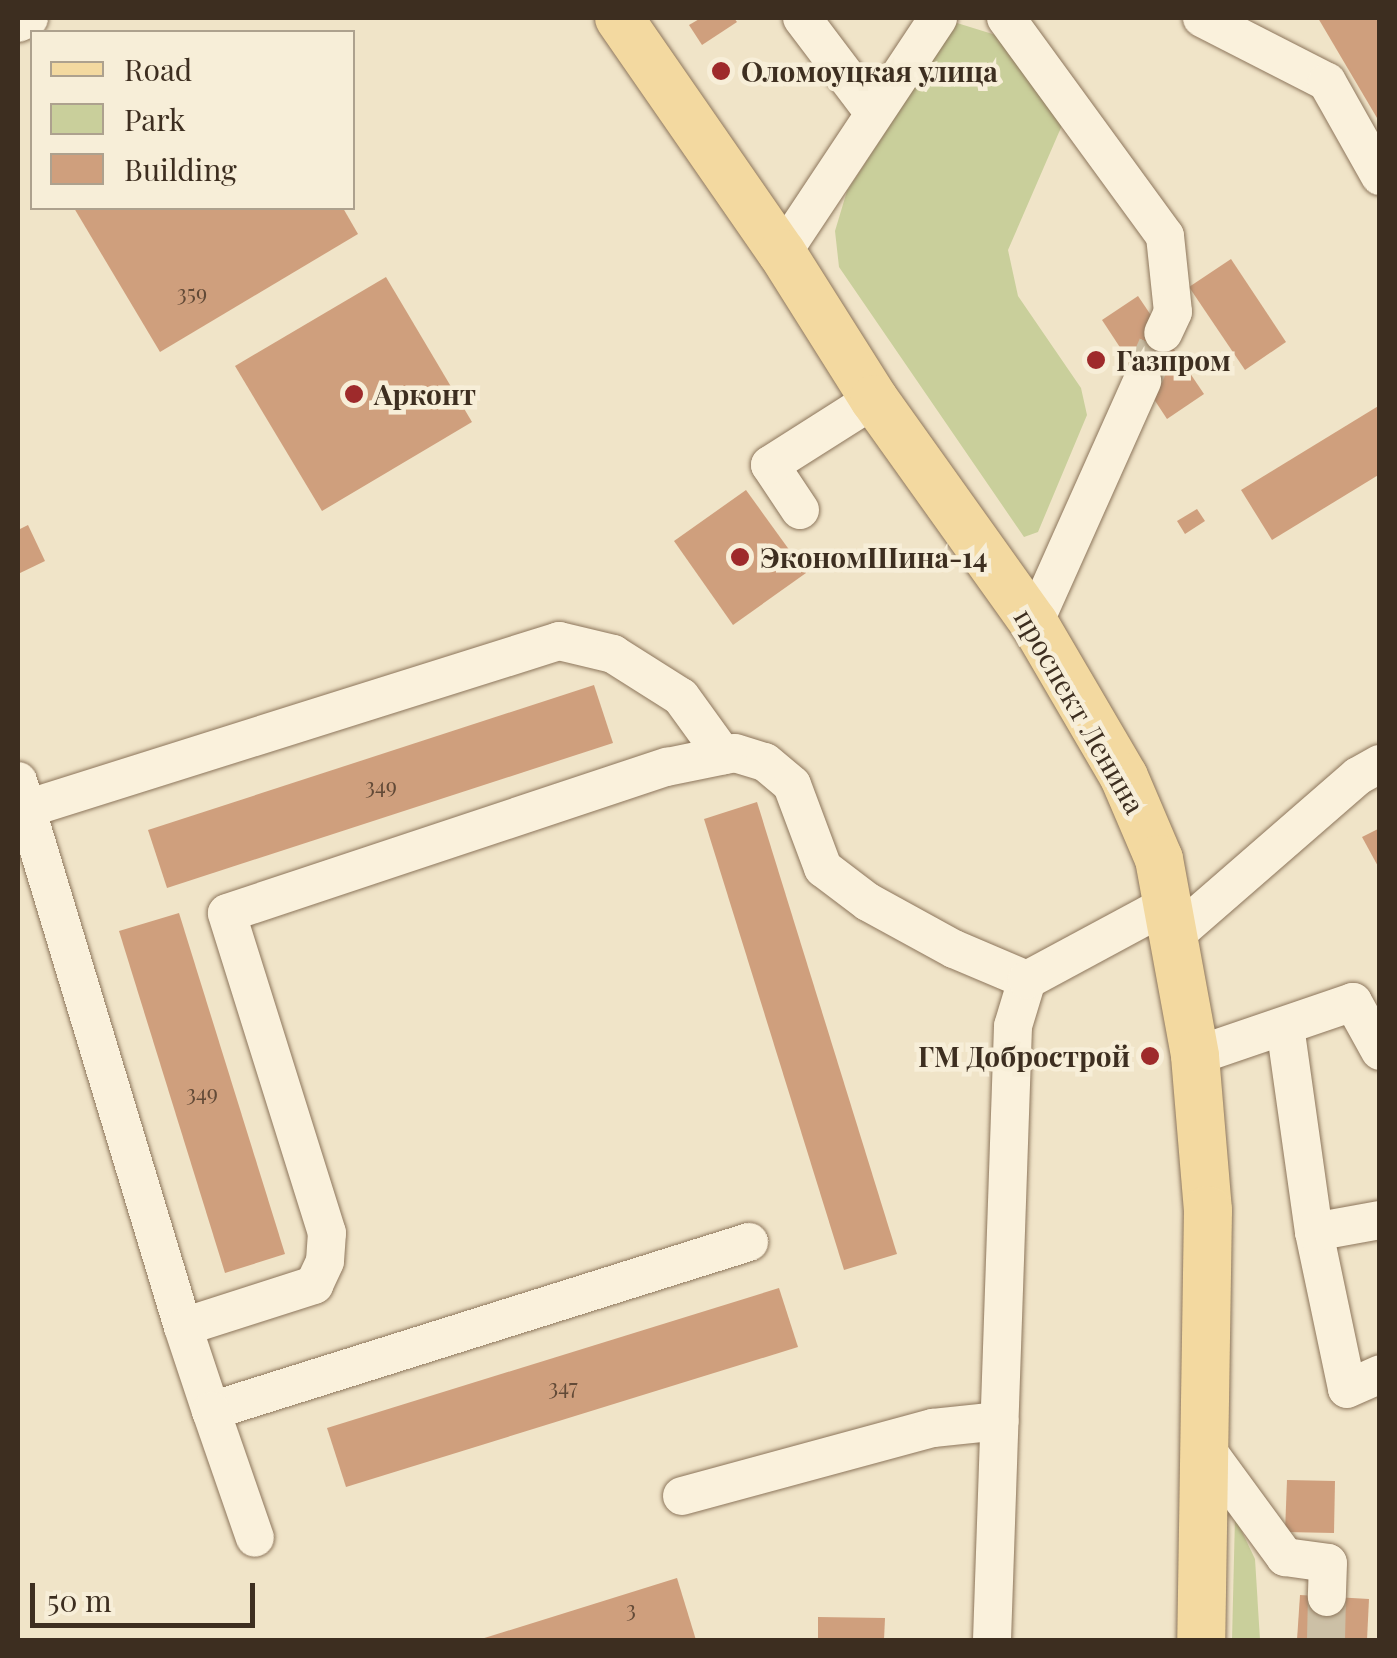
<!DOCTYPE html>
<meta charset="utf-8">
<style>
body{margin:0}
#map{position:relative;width:1397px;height:1658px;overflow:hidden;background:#f0e4c8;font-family:"Playfair Display",serif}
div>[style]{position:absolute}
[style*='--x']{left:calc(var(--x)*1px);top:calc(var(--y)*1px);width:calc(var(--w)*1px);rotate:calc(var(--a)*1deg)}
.green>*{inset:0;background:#c9cf9b}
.building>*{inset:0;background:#cf9f7d}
.minor-tunnel>*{height:38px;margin-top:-19px;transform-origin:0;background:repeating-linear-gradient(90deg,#ccc0a6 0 38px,transparent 0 57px)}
.roads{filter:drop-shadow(0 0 2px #8d765c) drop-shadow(0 0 2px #8d765c)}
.minor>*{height:38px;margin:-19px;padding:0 19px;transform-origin:19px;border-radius:19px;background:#faf1dc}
.major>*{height:48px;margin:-24px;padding:0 24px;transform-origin:24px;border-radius:24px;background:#f3d9a0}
.dots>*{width:28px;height:28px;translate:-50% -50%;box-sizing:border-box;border:5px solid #f7eed8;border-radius:50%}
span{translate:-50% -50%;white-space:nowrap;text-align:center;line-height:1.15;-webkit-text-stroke:9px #f7eed8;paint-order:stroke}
.number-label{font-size:22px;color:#624a37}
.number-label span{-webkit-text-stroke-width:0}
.poi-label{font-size:28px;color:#3d2e20;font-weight:700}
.left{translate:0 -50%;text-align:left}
.right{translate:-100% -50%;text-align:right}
.street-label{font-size:28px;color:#3d2e20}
.frame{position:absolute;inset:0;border:20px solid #3d2e20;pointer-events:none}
.legend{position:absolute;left:30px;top:30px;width:325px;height:180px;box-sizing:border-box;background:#f7eed8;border:2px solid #ada18e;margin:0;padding:12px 18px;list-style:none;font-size:30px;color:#3d2e20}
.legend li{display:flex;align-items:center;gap:20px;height:50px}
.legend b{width:50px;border:2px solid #ada18e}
.scale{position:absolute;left:30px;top:1583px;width:225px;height:45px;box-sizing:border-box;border:5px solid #3d2e20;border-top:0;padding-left:12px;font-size:30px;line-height:35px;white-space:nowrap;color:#3d2e20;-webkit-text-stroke:8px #f7eed8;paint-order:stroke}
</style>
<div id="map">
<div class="green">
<i style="clip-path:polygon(957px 23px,999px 36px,1063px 123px,1008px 250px,1018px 296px,1081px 388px,1087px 415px,1038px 532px,1024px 537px,839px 267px,835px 231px,847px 191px)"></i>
<i style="clip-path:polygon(1235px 1517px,1255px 1559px,1260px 1640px,1232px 1640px)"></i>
</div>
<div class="building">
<i style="clip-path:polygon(701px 18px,734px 18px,737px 22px,702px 45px,689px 25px)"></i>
<i style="clip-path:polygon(1318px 18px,1380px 18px,1380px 123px)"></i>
<i style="clip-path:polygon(74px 208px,343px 208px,358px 234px,160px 352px)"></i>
<i style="clip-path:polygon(1231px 259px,1286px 342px,1245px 370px,1189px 287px)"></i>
<i style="clip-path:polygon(386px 277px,472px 422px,322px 511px,235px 366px)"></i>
<i style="clip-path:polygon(1138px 296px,1204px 394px,1167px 419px,1102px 320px)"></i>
<i style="clip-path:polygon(1380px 405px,1380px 474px,1272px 540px,1241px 490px)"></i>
<i style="clip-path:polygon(746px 490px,806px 573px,733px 625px,674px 541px)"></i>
<i style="clip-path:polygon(1197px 509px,1205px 521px,1185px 534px,1177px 521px)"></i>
<i style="clip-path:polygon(28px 525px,45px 561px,18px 574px,18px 530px)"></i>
<i style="clip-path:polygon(594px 685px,613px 743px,167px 888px,148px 830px)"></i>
<i style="clip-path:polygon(757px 802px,897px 1254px,844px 1270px,704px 819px)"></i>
<i style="clip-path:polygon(1380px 828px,1380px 870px,1362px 837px)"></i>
<i style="clip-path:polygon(179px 913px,285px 1254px,225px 1273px,119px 931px)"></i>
<i style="clip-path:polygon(779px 1288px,798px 1347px,346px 1487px,327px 1428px)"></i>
<i style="clip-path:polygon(1287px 1480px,1335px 1481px,1334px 1533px,1285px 1532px)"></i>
<i style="clip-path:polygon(677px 1578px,696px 1640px,478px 1640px)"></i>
<i style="clip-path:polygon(1300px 1595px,1369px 1599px,1367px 1640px,1297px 1640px)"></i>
<i style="clip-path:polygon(818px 1617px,885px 1618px,884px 1640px,818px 1640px)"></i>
</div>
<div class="minor-tunnel">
<i style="--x:1142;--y:381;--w:52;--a:-66.4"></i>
<i style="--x:1326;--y:1640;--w:43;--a:-88.7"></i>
</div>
<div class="roads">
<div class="minor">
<i style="--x:802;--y:18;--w:118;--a:52.9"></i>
<i style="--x:1006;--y:18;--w:270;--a:53.9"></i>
<i style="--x:1165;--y:236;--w:76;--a:84"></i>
<i style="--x:1173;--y:312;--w:23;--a:115"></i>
<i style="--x:1202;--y:18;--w:140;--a:27.1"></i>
<i style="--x:1327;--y:82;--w:108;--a:60.6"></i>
<i style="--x:18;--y:23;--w:12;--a:-24"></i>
<i style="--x:782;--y:253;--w:282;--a:-56.4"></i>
<i style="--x:800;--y:510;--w:54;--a:-123.7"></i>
<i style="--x:770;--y:465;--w:123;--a:-32.4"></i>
<i style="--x:1034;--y:623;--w:265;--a:-65.9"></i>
<i style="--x:18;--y:781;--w:570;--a:73.19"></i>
<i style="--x:183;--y:1327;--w:138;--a:-17.8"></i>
<i style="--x:314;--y:1285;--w:26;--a:-65"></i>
<i style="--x:325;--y:1261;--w:28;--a:-86"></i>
<i style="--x:327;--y:1233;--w:335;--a:-107.4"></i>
<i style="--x:227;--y:913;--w:464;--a:-18.4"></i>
<i style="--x:667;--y:767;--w:69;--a:-11.6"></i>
<i style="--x:735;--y:753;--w:31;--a:17"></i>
<i style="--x:765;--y:762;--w:35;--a:40"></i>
<i style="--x:792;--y:785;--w:89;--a:69.5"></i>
<i style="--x:823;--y:868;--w:56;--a:37.1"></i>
<i style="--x:868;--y:902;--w:98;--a:28.7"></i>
<i style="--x:954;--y:949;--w:79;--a:23"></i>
<i style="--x:26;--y:809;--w:559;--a:-17.49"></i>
<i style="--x:559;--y:641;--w:56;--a:13.5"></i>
<i style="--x:613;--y:654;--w:80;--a:32.3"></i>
<i style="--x:681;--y:697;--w:72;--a:54.1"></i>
<i style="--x:1175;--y:935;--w:242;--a:-41"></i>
<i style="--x:1358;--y:776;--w:25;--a:-29"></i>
<i style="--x:1285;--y:1026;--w:208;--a:82"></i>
<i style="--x:1314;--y:1232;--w:160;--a:78.1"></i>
<i style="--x:1347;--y:1389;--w:36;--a:-24"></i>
<i style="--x:1195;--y:1056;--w:167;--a:-18.9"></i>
<i style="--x:1353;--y:1002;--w:56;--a:61.1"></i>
<i style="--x:1314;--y:1232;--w:67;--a:-10.3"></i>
<i style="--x:183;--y:1327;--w:89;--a:71.6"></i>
<i style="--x:211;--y:1411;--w:564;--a:-17.44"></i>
<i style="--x:211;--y:1411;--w:134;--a:70.9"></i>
<i style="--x:1206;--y:1449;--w:134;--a:53.8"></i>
<i style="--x:1285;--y:1557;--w:43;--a:7.9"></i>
<i style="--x:1328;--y:1563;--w:34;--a:92"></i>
<i style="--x:682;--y:1496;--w:260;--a:-15.2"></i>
<i style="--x:933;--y:1428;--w:67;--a:-6"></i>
<i style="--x:992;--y:1640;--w:614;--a:-88.04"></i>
<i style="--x:1013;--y:1026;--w:48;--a:-73.1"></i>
<i style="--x:1027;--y:980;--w:160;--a:-28.3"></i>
</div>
<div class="major">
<i style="--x:619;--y:18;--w:286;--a:55.3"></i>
<i style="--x:782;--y:253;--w:173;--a:57.8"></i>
<i style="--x:874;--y:399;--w:275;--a:54.5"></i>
<i style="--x:1034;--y:623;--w:178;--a:59.7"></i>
<i style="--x:1124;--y:777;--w:89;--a:66.9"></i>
<i style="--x:1159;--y:859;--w:200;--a:79.6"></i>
<i style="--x:1195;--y:1056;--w:155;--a:85.2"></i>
<i style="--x:1208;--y:1210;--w:430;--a:90.9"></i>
</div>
</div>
<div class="dots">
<i style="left:721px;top:71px;background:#9e2a2b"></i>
<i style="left:1096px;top:360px;background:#9e2a2b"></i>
<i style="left:354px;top:394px;background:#9e2a2b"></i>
<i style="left:740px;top:557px;background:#9e2a2b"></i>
<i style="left:1150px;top:1056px;background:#9e2a2b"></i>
</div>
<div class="number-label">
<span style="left:192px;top:293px">359</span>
<span style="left:381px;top:786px">349</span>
<span style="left:202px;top:1093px">349</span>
<span style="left:563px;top:1387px">347</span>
<span style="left:631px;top:1609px">3</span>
</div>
<div class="poi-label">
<span class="left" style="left:741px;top:71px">Оломоуцкая улица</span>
<span class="left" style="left:1116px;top:360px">Газпром</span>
<span class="left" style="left:374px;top:394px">Арконт</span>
<span class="left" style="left:760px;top:557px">ЭкономШина-14</span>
<span class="right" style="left:1130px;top:1056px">ГМ Добрострой</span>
</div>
<div class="street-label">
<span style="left:1080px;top:711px;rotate:60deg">проспект Ленина</span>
</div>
<div class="frame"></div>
<ul class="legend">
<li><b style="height:12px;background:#f3d9a0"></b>Road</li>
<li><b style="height:28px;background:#c9cf9b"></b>Park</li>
<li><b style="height:28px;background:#cf9f7d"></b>Building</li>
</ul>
<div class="scale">50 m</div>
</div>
